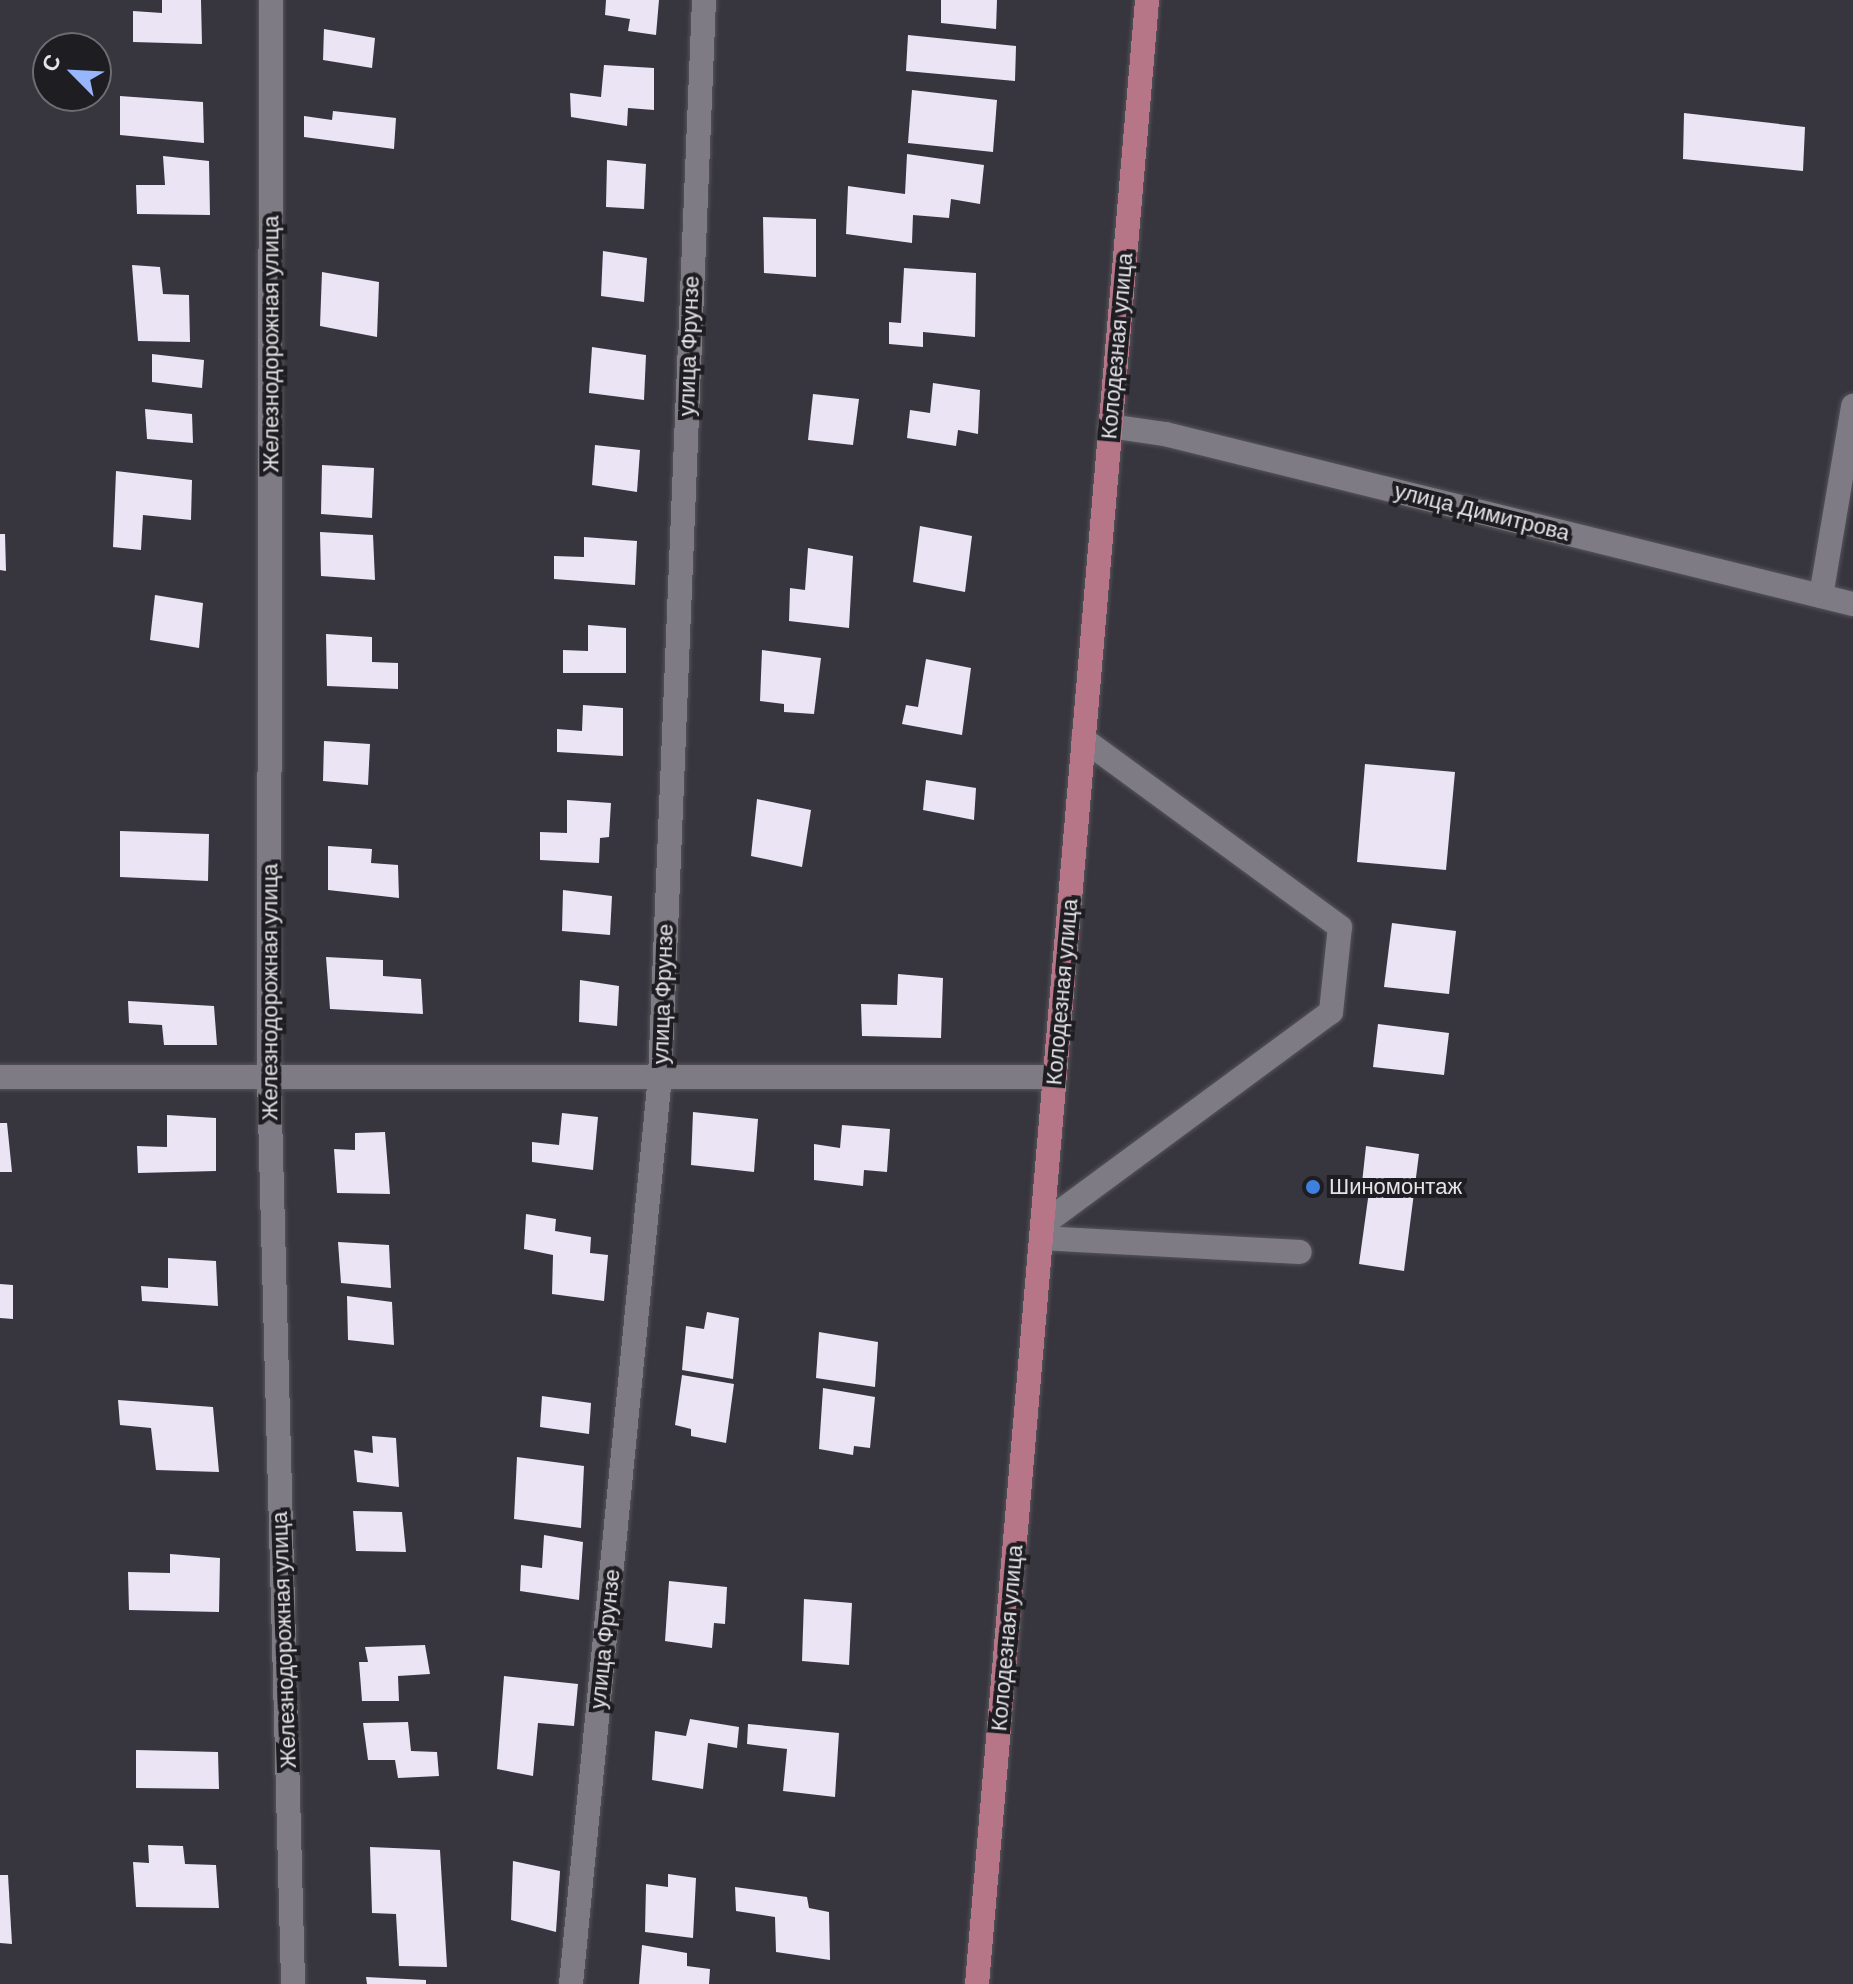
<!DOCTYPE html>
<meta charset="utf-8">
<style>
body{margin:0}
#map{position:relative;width:1853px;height:1984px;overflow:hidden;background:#37353d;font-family:Arial,sans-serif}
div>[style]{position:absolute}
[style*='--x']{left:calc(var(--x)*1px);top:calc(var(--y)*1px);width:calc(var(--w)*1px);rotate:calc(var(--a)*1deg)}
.building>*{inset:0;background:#eae4f5}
.roads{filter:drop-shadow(0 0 2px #56545b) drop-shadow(0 0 2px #56545b)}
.minor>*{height:24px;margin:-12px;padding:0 12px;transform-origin:12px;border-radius:12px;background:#7e7b84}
.major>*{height:24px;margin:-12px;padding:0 12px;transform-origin:12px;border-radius:12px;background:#b67688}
.dots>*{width:22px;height:22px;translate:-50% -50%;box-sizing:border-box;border:4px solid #1e1d21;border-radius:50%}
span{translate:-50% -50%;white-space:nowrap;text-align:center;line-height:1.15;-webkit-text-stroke:8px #1e1d21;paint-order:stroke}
.street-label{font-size:22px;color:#e5e3e9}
.poi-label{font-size:22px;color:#e5e3e9}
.left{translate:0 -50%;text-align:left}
.north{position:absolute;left:32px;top:32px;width:80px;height:80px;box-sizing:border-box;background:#1e1d21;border:2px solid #6e6c71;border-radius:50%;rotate:294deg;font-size:22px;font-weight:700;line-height:32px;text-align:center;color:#e5e3e9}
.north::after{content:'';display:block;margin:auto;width:28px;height:36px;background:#98b6fd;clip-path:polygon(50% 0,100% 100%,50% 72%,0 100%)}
</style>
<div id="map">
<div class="building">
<i style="clip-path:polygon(162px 0,201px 0,202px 44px,133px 42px,133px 11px,162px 13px)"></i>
<i style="clip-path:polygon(606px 0,659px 0,656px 35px,628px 31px,630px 19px,605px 15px)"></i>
<i style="clip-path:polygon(941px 0,997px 0,996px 29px,941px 23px)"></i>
<i style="clip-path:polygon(324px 29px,375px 38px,372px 68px,323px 60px)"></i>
<i style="clip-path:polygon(908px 35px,1016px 46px,1015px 81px,906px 71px)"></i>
<i style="clip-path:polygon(604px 65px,654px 68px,654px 110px,628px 108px,627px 126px,571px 117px,570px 93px,601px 97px)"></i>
<i style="clip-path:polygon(912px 90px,997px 100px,993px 152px,908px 143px)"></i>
<i style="clip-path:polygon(120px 96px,203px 102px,204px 143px,120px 135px)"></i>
<i style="clip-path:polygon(333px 111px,396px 118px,394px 149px,304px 137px,304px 116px,332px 120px)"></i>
<i style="clip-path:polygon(1684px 113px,1805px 127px,1803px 171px,1683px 159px)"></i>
<i style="clip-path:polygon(907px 154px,984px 165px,980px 204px,951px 199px,949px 218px,913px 215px,912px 243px,846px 234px,848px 186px,905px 194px)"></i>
<i style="clip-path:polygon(163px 156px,209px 161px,210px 215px,137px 214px,136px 185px,165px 185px)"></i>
<i style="clip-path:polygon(607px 160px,646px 164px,644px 209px,606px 207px)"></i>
<i style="clip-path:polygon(763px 217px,816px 219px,816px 277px,764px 273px)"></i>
<i style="clip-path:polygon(603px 251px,647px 258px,644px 302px,601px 296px)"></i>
<i style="clip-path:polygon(132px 265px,160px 267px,163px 294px,189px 295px,190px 342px,138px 341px)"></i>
<i style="clip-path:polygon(904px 268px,976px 273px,975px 337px,923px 332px,923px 347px,889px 344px,889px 322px,901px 323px)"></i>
<i style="clip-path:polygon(322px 272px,379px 282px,377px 337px,320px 326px)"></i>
<i style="clip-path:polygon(592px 347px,646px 355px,644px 400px,589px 393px)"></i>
<i style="clip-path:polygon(152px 354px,204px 360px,202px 388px,152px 382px)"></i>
<i style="clip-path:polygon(933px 383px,980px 390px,978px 434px,958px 430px,956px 446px,907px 438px,910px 410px,930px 413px)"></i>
<i style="clip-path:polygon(813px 394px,859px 399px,853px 445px,808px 440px)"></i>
<i style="clip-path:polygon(145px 409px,192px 414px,193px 443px,147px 439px)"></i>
<i style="clip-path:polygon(595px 445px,640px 450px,637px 492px,592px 485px)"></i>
<i style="clip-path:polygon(322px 465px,374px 468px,372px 518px,321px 514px)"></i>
<i style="clip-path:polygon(116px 471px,192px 480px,191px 520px,143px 515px,141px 550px,113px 547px)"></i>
<i style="clip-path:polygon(920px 526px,972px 536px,965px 592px,913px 582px)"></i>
<i style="clip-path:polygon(320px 532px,373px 535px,375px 580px,321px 576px)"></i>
<i style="clip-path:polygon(0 534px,5px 534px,6px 571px,0 570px)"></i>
<i style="clip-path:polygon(584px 537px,637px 541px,635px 585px,554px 579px,554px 556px,584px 557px)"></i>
<i style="clip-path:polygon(808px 548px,853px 556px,849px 628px,789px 621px,790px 588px,805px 590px)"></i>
<i style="clip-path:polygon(155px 595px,203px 603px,199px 648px,150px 640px)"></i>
<i style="clip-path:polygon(588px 625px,626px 628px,626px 673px,563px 673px,563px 650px,588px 651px)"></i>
<i style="clip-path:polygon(326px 634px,372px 637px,372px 662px,398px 663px,398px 689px,327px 686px)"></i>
<i style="clip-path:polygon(762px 650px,821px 658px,814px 714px,784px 712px,784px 704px,760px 701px)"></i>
<i style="clip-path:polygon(926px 659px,971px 668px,962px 735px,902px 724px,906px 705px,918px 707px)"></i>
<i style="clip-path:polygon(583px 705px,623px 708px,623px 756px,557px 752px,557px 729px,582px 731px)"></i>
<i style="clip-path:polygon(324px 741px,370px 744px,368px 785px,323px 781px)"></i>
<i style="clip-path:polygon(1365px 764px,1455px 772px,1446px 870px,1357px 862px)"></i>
<i style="clip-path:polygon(926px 780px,976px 788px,974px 820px,923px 810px)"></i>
<i style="clip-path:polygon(757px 799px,811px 810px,802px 867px,751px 856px)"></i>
<i style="clip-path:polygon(567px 800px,611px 803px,609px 837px,600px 838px,599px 863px,540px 860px,540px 832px,567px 833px)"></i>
<i style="clip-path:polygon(120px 831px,209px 834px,208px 881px,120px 877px)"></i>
<i style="clip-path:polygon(328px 846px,372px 849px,371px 863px,398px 865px,399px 898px,328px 890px)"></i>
<i style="clip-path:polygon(563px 890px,612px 896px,610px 935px,562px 931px)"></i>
<i style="clip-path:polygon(1392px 923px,1456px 931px,1449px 994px,1384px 987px)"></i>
<i style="clip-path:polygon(326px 957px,383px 960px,383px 976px,421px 979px,423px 1014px,330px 1009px)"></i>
<i style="clip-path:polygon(898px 974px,943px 978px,941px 1038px,862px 1036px,861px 1004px,897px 1005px)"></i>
<i style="clip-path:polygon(580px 980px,619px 986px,617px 1026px,579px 1022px)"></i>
<i style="clip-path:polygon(128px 1001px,214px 1006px,217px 1045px,164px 1045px,162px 1025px,129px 1023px)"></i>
<i style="clip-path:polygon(1378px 1024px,1449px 1033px,1444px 1075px,1373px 1067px)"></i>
<i style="clip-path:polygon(693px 1112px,758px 1119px,754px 1172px,691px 1165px)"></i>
<i style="clip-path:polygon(562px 1113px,598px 1117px,593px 1170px,532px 1162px,532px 1142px,559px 1145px)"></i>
<i style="clip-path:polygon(167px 1115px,216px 1118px,216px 1171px,138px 1173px,137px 1146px,167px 1147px)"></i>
<i style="clip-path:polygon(0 1123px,7px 1123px,12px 1172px,0 1172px)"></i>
<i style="clip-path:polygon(842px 1125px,890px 1129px,887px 1172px,864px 1170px,863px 1186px,814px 1180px,814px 1144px,840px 1148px)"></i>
<i style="clip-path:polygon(385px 1132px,390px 1194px,337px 1193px,334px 1149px,355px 1150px,355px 1133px)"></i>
<i style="clip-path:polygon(1366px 1146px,1419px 1154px,1404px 1271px,1359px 1264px,1370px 1184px,1362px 1183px)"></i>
<i style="clip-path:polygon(526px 1214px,556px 1219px,555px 1231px,591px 1237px,590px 1253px,608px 1255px,604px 1301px,552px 1294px,553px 1255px,524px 1249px)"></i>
<i style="clip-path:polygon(338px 1242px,389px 1245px,391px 1288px,341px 1283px)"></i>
<i style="clip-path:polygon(168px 1258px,216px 1261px,218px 1306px,142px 1301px,141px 1286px,168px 1288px)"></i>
<i style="clip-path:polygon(0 1284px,13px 1285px,13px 1319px,0 1318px)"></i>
<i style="clip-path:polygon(347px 1296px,392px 1302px,394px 1345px,348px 1340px)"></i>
<i style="clip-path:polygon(707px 1312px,739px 1318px,733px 1379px,682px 1370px,686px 1326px,704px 1329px)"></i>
<i style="clip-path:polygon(819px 1332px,878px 1342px,875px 1387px,816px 1378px)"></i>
<i style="clip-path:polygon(682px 1375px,734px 1384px,726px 1443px,691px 1436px,691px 1429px,675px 1425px)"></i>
<i style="clip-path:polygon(823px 1388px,875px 1397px,870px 1448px,854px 1446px,853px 1455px,819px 1449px)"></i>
<i style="clip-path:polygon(542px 1396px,591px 1403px,589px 1434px,540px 1427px)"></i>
<i style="clip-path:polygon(118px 1400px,213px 1407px,219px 1472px,156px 1470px,151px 1428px,120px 1425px)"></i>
<i style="clip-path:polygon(372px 1436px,396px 1438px,399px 1487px,357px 1482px,354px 1450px,373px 1453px)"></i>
<i style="clip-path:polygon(517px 1457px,584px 1466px,581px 1528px,514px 1519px)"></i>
<i style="clip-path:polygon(353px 1511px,402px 1512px,406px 1552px,356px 1551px)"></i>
<i style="clip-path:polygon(544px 1535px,583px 1542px,579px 1600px,520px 1591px,521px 1565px,542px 1568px)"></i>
<i style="clip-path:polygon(170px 1554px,220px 1558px,219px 1612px,129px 1610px,128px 1572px,170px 1573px)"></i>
<i style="clip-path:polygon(669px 1581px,727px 1587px,725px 1624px,714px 1623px,712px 1648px,665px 1641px)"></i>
<i style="clip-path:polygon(804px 1599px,852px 1603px,849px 1665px,802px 1661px)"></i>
<i style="clip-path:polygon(425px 1645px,430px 1674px,398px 1676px,399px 1701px,362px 1701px,359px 1662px,368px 1662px,365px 1647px)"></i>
<i style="clip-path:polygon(504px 1676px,578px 1684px,574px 1726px,538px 1723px,533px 1776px,497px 1769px)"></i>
<i style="clip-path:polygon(690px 1719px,739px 1727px,737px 1748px,708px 1743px,703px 1789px,652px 1780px,655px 1731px,686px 1736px)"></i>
<i style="clip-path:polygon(408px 1722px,411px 1751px,437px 1752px,439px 1776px,398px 1778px,395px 1760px,368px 1760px,363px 1723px)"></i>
<i style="clip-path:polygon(748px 1724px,839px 1733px,835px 1797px,783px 1791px,787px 1749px,747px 1744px)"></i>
<i style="clip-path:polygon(136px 1750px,218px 1752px,219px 1789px,136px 1788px)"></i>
<i style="clip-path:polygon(148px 1845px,183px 1846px,185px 1864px,216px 1865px,219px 1908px,136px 1907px,133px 1862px,149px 1863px)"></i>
<i style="clip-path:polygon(370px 1847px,440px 1850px,447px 1967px,399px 1966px,396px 1914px,372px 1913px)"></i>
<i style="clip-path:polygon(513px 1861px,560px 1871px,556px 1932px,511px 1920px)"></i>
<i style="clip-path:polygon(668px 1874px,696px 1878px,693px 1938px,645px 1932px,646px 1884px,668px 1887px)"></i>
<i style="clip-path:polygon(0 1875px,8px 1875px,12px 1944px,0 1943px)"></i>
<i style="clip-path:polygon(735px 1887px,807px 1897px,809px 1908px,829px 1912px,830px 1960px,776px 1952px,775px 1917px,736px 1911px)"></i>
<i style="clip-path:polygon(642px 1945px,687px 1953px,687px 1966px,710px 1969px,709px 1984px,639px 1984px)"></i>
<i style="clip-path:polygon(366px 1977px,426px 1980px,426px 1984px,367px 1984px)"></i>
</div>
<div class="roads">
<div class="minor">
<i style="--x:271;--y:0;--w:1077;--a:90.11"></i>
<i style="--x:269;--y:1077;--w:907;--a:88.48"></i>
<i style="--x:1110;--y:426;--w:56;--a:8.3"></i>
<i style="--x:1165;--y:434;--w:709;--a:13.88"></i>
<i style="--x:1821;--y:596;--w:193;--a:-80.4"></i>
<i style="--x:0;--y:1077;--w:1055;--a:0"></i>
<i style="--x:1042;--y:1225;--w:359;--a:-36.4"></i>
<i style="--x:1331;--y:1012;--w:85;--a:-84"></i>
<i style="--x:1340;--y:927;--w:318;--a:-143.8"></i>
<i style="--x:1041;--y:1238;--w:259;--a:3.1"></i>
<i style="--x:571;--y:1984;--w:911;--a:-84.4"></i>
<i style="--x:660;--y:1077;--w:1078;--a:-87.66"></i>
</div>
<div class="major">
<i style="--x:977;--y:1984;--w:1991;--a:-85.1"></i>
</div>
</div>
<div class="dots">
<i style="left:1313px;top:1187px;background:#3f7fe0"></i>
</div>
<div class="street-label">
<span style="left:271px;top:344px;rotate:-90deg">Железнодорожная улица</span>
<span style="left:689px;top:346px;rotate:-88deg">улица Фрунзе</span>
<span style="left:1117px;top:346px;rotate:-85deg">Колодезная улица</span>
<span style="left:1482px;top:512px;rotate:14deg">улица Димитрова</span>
<span style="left:270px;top:992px;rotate:-90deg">Железнодорожная улица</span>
<span style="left:1062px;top:992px;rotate:-85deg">Колодезная улица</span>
<span style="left:663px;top:994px;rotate:-88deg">улица Фрунзе</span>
<span style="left:1007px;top:1638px;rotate:-85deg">Колодезная улица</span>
<span style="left:605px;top:1639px;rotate:-84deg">улица Фрунзе</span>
<span style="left:284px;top:1640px;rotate:-92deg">Железнодорожная улица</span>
</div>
<div class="poi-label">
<span class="left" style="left:1329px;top:1187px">Шиномонтаж</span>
</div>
<div class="north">С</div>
</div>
